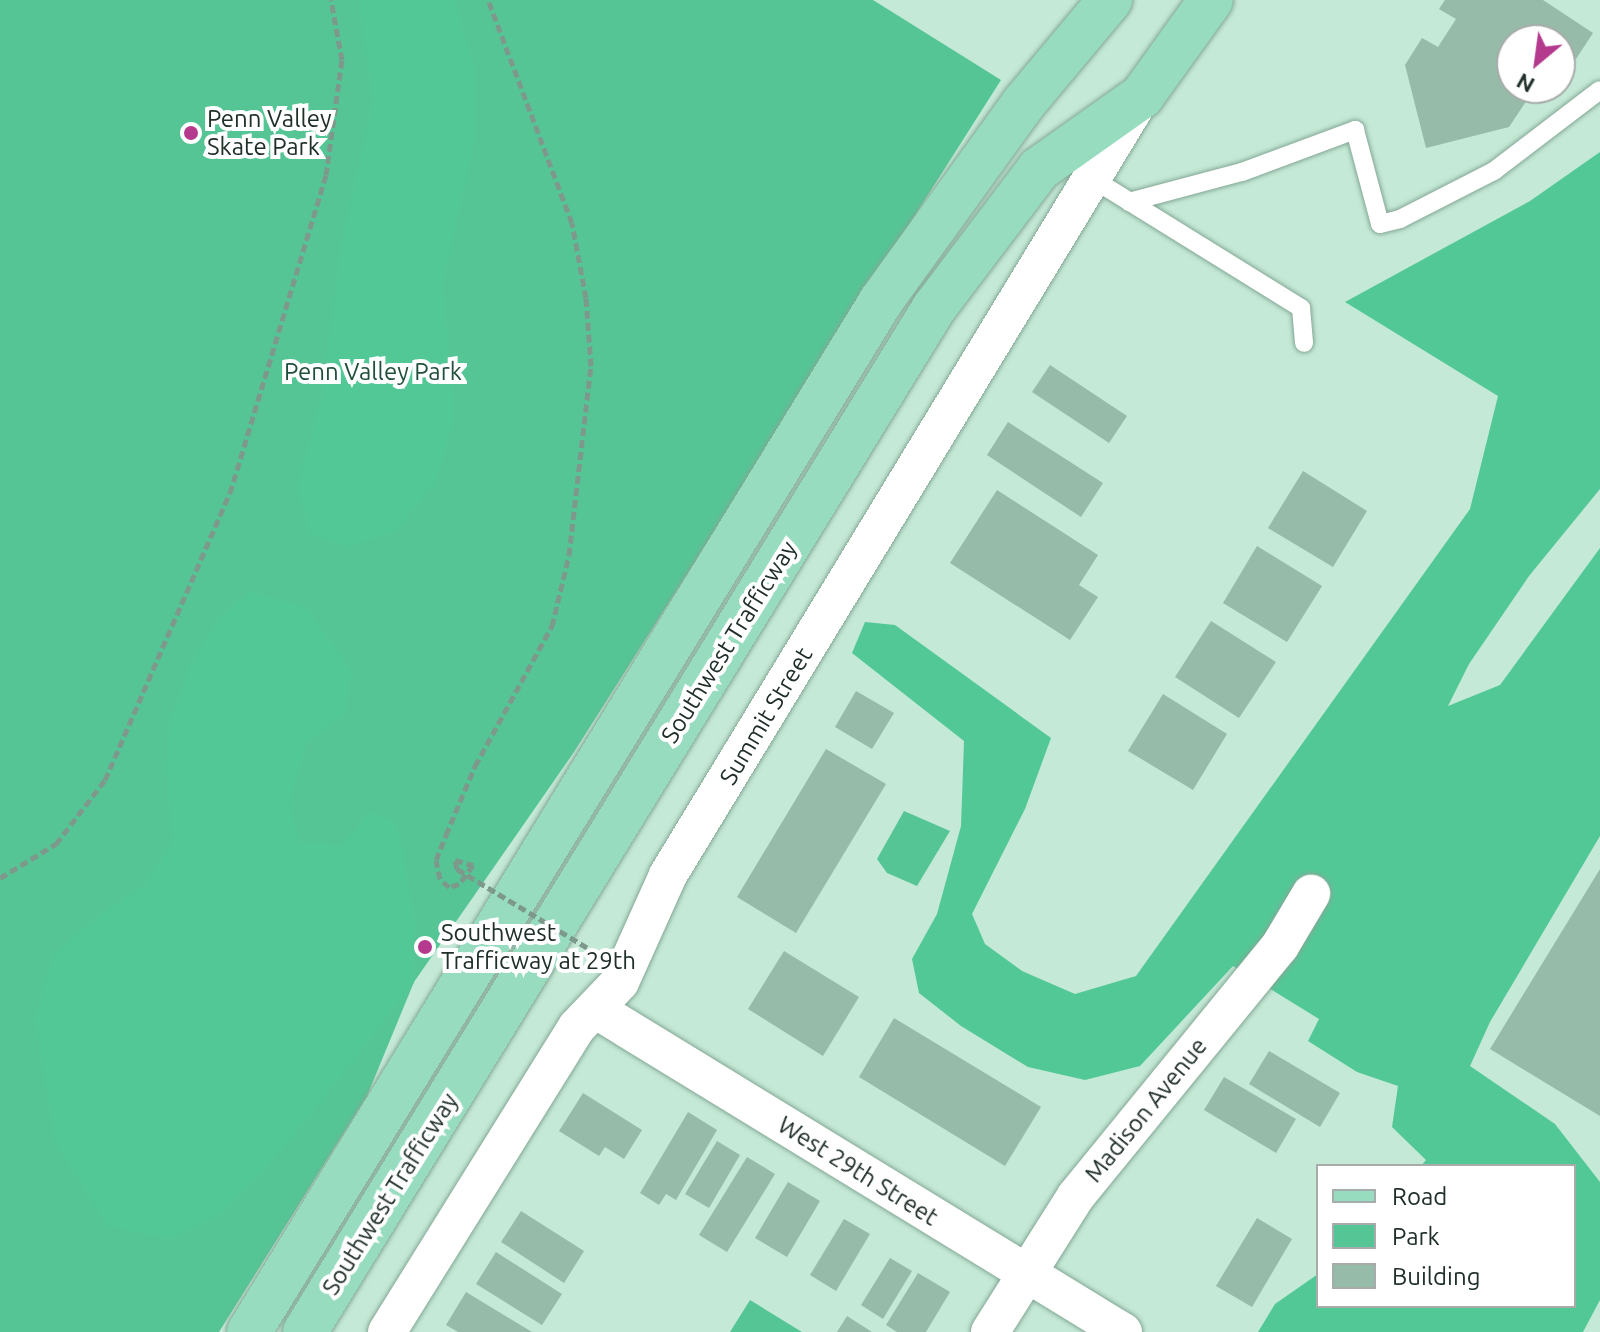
<!DOCTYPE html>
<style>
body{margin:0}
#map{position:relative;width:1600px;height:1332px;overflow:hidden;background:#c4e9d6;font-family:Ubuntu,sans-serif}
div>[style]{position:absolute}
[style*='--x']{left:calc(var(--x)*1px);top:calc(var(--y)*1px);width:calc(var(--w)*1px);rotate:calc(var(--a)*1deg)}
.green>*{inset:0;background:#56c596}
.forest>*{inset:0;background:#53c897}
.building>*{inset:0;background:#96bba8}
.path>*{height:5px;margin-top:-2.5px;transform-origin:0;background:repeating-linear-gradient(90deg,#7d998b 0 8px,transparent 0 12px)}
.roads{filter:drop-shadow(0 0 2px #84a795) drop-shadow(0 0 2px #84a795)}
.lane>*{height:18px;margin:-9px;padding:0 9px;transform-origin:9px;border-radius:9px;background:#fff}
.street>*{height:38px;margin:-19px;padding:0 19px;transform-origin:19px;border-radius:19px;background:#fff}
.primary>*{height:44px;margin:-22px;padding:0 22px;transform-origin:22px;border-radius:22px;background:#98dcc0}
.path-bridge>*{height:5px;margin-top:-2.5px;transform-origin:0;background:repeating-linear-gradient(90deg,#7d998b 0 8px,transparent 0 12px)}
.dots>*{width:22px;height:22px;translate:-50% -50%;box-sizing:border-box;border:4px solid #fff;border-radius:50%}
span{translate:-50% -50%;white-space:nowrap;text-align:center;line-height:1.15;-webkit-text-stroke:8px #fff;paint-order:stroke}
.poi-label{font-size:24px;color:#202f28}
.left{translate:0 -50%;text-align:left}
.park-label{font-size:24px;color:#20503c}
.street-label{font-size:24px;color:#202f28}
.legend{position:absolute;left:1316px;top:1164px;width:260px;height:144px;box-sizing:border-box;background:#fff;border:2px solid #a6aca9;margin:0;padding:10px 14px;list-style:none;font-size:24px;color:#202f28}
.legend li{display:flex;align-items:center;gap:16px;height:40px}
.legend b{width:40px;border:2px solid #a6aca9}
.north{position:absolute;left:1496px;top:24px;width:80px;height:80px;box-sizing:border-box;background:#fff;border:2px solid #a6aca9;border-radius:50%;rotate:209deg;font-size:22px;font-weight:700;line-height:32px;text-align:center;color:#202f28}
.north::after{content:'';display:block;margin:auto;width:28px;height:36px;background:#b43a8d;clip-path:polygon(50% 0,100% 100%,50% 72%,0 100%)}
</style>
<div id="map">
<div class="green">
<i style="clip-path:polygon(0 0,873px 0,1001px 80px,574px 752px,414px 982px,367px 1096px,219px 1332px,0 1332px)"></i>
<i style="clip-path:polygon(904px 811px,950px 831px,917px 886px,887px 873px,877px 859px)"></i>
<i style="clip-path:polygon(750px 1300px,802px 1332px,730px 1332px)"></i>
</div>
<div class="forest">
<i style="clip-path:polygon(359px 0,454px 0,474px 65px,476px 134px,443px 283px,454px 418px,437px 479px,396px 532px,347px 547px,310px 533px,298px 485px,321px 399px,343px 236px,373px 102px)"></i>
<i style="clip-path:polygon(1600px 152px,1600px 489px,1529px 576px,1469px 664px,1448px 706px,1500px 685px,1600px 548px,1600px 836px,1490px 1022px,1470px 1066px,1555px 1124px,1600px 1182px,1600px 1300px,1583px 1332px,1258px 1332px,1275px 1304px,1318px 1274px,1318px 1306px,1574px 1306px,1574px 1166px,1421px 1166px,1426px 1160px,1392px 1127px,1398px 1086px,1357px 1072px,1308px 1041px,1319px 1019px,1233px 966px,1140px 1066px,1085px 1080px,1028px 1067px,961px 1026px,919px 993px,912px 959px,937px 914px,961px 826px,964px 741px,852px 653px,865px 622px,895px 625px,1051px 738px,1025px 809px,972px 914px,985px 944px,1022px 971px,1075px 994px,1136px 976px,1470px 509px,1498px 396px,1345px 302px,1530px 201px)"></i>
<i style="clip-path:polygon(251px 591px,307px 608px,352px 672px,345px 714px,307px 742px,289px 801px,299px 842px,341px 845px,371px 811px,397px 824px,415px 920px,414px 983px,285px 1146px,222px 1213px,170px 1239px,108px 1226px,55px 1142px,35px 1016px,55px 953px,99px 915px,145px 885px,173px 841px,166px 768px,170px 721px,189px 668px,220px 617px)"></i>
</div>
<div class="building">
<i style="clip-path:polygon(1445px 0,1543px 0,1593px 33px,1576px 59px,1560px 49px,1560px 40px,1512px 40px,1512px 88px,1535px 88px,1509px 127px,1426px 148px,1405px 65px,1422px 38px,1438px 47px,1456px 19px,1439px 9px)"></i>
<i style="clip-path:polygon(1050px 365px,1127px 416px,1109px 443px,1032px 392px)"></i>
<i style="clip-path:polygon(1008px 422px,1103px 483px,1081px 517px,987px 455px)"></i>
<i style="clip-path:polygon(1303px 471px,1367px 511px,1333px 567px,1268px 528px)"></i>
<i style="clip-path:polygon(997px 490px,1098px 555px,1079px 585px,1098px 597px,1070px 640px,950px 563px)"></i>
<i style="clip-path:polygon(1257px 546px,1322px 586px,1287px 642px,1223px 603px)"></i>
<i style="clip-path:polygon(1211px 621px,1276px 662px,1239px 718px,1175px 677px)"></i>
<i style="clip-path:polygon(856px 691px,894px 713px,872px 749px,835px 727px)"></i>
<i style="clip-path:polygon(1163px 694px,1227px 734px,1193px 790px,1128px 751px)"></i>
<i style="clip-path:polygon(826px 749px,886px 784px,796px 933px,737px 897px)"></i>
<i style="clip-path:polygon(1600px 869px,1600px 1116px,1490px 1049px)"></i>
<i style="clip-path:polygon(784px 951px,859px 997px,823px 1056px,748px 1009px)"></i>
<i style="clip-path:polygon(894px 1018px,1041px 1107px,1005px 1166px,859px 1077px)"></i>
<i style="clip-path:polygon(1269px 1051px,1340px 1093px,1320px 1127px,1249px 1084px)"></i>
<i style="clip-path:polygon(1224px 1077px,1296px 1119px,1276px 1153px,1204px 1110px)"></i>
<i style="clip-path:polygon(583px 1093px,642px 1130px,624px 1159px,605px 1147px,599px 1156px,559px 1131px)"></i>
<i style="clip-path:polygon(688px 1112px,717px 1130px,676px 1200px,666px 1194px,659px 1205px,640px 1193px)"></i>
<i style="clip-path:polygon(717px 1141px,740px 1155px,709px 1208px,685px 1194px)"></i>
<i style="clip-path:polygon(747px 1157px,775px 1174px,727px 1252px,699px 1235px)"></i>
<i style="clip-path:polygon(788px 1182px,820px 1201px,787px 1257px,755px 1238px)"></i>
<i style="clip-path:polygon(521px 1211px,584px 1251px,564px 1283px,501px 1242px)"></i>
<i style="clip-path:polygon(1257px 1218px,1292px 1239px,1252px 1307px,1216px 1286px)"></i>
<i style="clip-path:polygon(844px 1219px,870px 1234px,836px 1291px,810px 1275px)"></i>
<i style="clip-path:polygon(496px 1252px,562px 1294px,542px 1325px,476px 1284px)"></i>
<i style="clip-path:polygon(890px 1258px,912px 1271px,883px 1319px,861px 1305px)"></i>
<i style="clip-path:polygon(918px 1273px,950px 1292px,926px 1332px,897px 1332px,886px 1325px)"></i>
<i style="clip-path:polygon(466px 1292px,532px 1332px,458px 1332px,446px 1325px)"></i>
<i style="clip-path:polygon(847px 1316px,872px 1332px,837px 1332px)"></i>
</div>
<div class="path">
<i style="--x:457;--y:869;--w:9;--a:-103"></i>
<i style="--x:455;--y:860;--w:19;--a:16"></i>
<i style="--x:473;--y:865;--w:24;--a:126"></i>
<i style="--x:459;--y:884;--w:10;--a:163"></i>
<i style="--x:449;--y:887;--w:12;--a:-138"></i>
<i style="--x:440;--y:879;--w:19;--a:-102"></i>
<i style="--x:436;--y:860;--w:27;--a:-68"></i>
<i style="--x:446;--y:835;--w:75;--a:-67.2"></i>
<i style="--x:475;--y:766;--w:160;--a:-61.2"></i>
<i style="--x:552;--y:626;--w:73;--a:-76.5"></i>
<i style="--x:569;--y:555;--w:190;--a:-83.4"></i>
<i style="--x:591;--y:366;--w:68;--a:-94.2"></i>
<i style="--x:586;--y:298;--w:76;--a:-100.6"></i>
<i style="--x:572;--y:223;--w:238;--a:-110.6"></i>
<i style="--x:0;--y:878;--w:66;--a:-31.3"></i>
<i style="--x:56;--y:844;--w:81;--a:-52.6"></i>
<i style="--x:105;--y:780;--w:313;--a:-66.5"></i>
<i style="--x:230;--y:493;--w:332;--a:-73.2"></i>
<i style="--x:326;--y:175;--w:116;--a:-82.1"></i>
<i style="--x:342;--y:60;--w:61;--a:-100.4"></i>
</div>
<div class="roads">
<div class="lane">
<i style="--x:1093;--y:179;--w:245;--a:31.8"></i>
<i style="--x:1301;--y:308;--w:35;--a:85"></i>
<i style="--x:1129;--y:202;--w:117;--a:-14.9"></i>
<i style="--x:1242;--y:172;--w:121;--a:-20.4"></i>
<i style="--x:1355;--y:130;--w:97;--a:75.1"></i>
<i style="--x:1380;--y:224;--w:21;--a:-14"></i>
<i style="--x:1400;--y:219;--w:106;--a:-27.1"></i>
<i style="--x:1494;--y:171;--w:133;--a:-37.4"></i>
</div>
<div class="street">
<i style="--x:595;--y:1009;--w:619;--a:31.46"></i>
<i style="--x:387;--y:1332;--w:359;--a:-58.1"></i>
<i style="--x:577;--y:1027;--w:62;--a:-46.3"></i>
<i style="--x:620;--y:982;--w:117;--a:-65.8"></i>
<i style="--x:668;--y:875;--w:911;--a:-58.7"></i>
<i style="--x:990;--y:1332;--w:161;--a:-57.7"></i>
<i style="--x:1076;--y:1196;--w:323;--a:-50.8"></i>
<i style="--x:1280;--y:946;--w:61;--a:-59.2"></i>
</div>
<div class="primary">
<i style="--x:249;--y:1332;--w:1209;--a:-58.49"></i>
<i style="--x:881;--y:301;--w:243;--a:-54.2"></i>
<i style="--x:1023;--y:104;--w:136;--a:-50.1"></i>
<i style="--x:305;--y:1332;--w:1202;--a:-58.44"></i>
<i style="--x:934;--y:308;--w:174;--a:-52.9"></i>
<i style="--x:1039;--y:169;--w:126;--a:-35.3"></i>
<i style="--x:1142;--y:96;--w:118;--a:-54.3"></i>
</div>
</div>
<div class="path-bridge">
<i style="--x:457;--y:869;--w:168;--a:31.1"></i>
</div>
<div class="dots">
<i style="left:191px;top:133px;background:#b43a8d"></i>
<i style="left:425px;top:947px;background:#b43a8d"></i>
</div>
<div class="poi-label">
<span class="left" style="left:207px;top:133px">Penn Valley<br>Skate Park</span>
<span class="left" style="left:441px;top:947px">Southwest<br>Trafficway at 29th</span>
</div>
<div class="park-label">
<span style="left:373px;top:372px">Penn Valley Park</span>
</div>
<div class="street-label">
<span style="left:729px;top:642px;rotate:-58deg">Southwest Trafficway</span>
<span style="left:766px;top:716px;rotate:-59deg">Summit Street</span>
<span style="left:1146px;top:1110px;rotate:-51deg">Madison Avenue</span>
<span style="left:858px;top:1171px;rotate:32deg">West 29th Street</span>
<span style="left:390px;top:1194px;rotate:-58deg">Southwest Trafficway</span>
</div>
<ul class="legend">
<li><b style="height:10px;background:#98dcc0"></b>Road</li>
<li><b style="height:22px;background:#56c596"></b>Park</li>
<li><b style="height:22px;background:#96bba8"></b>Building</li>
</ul>
<div class="north">N</div>
</div>
